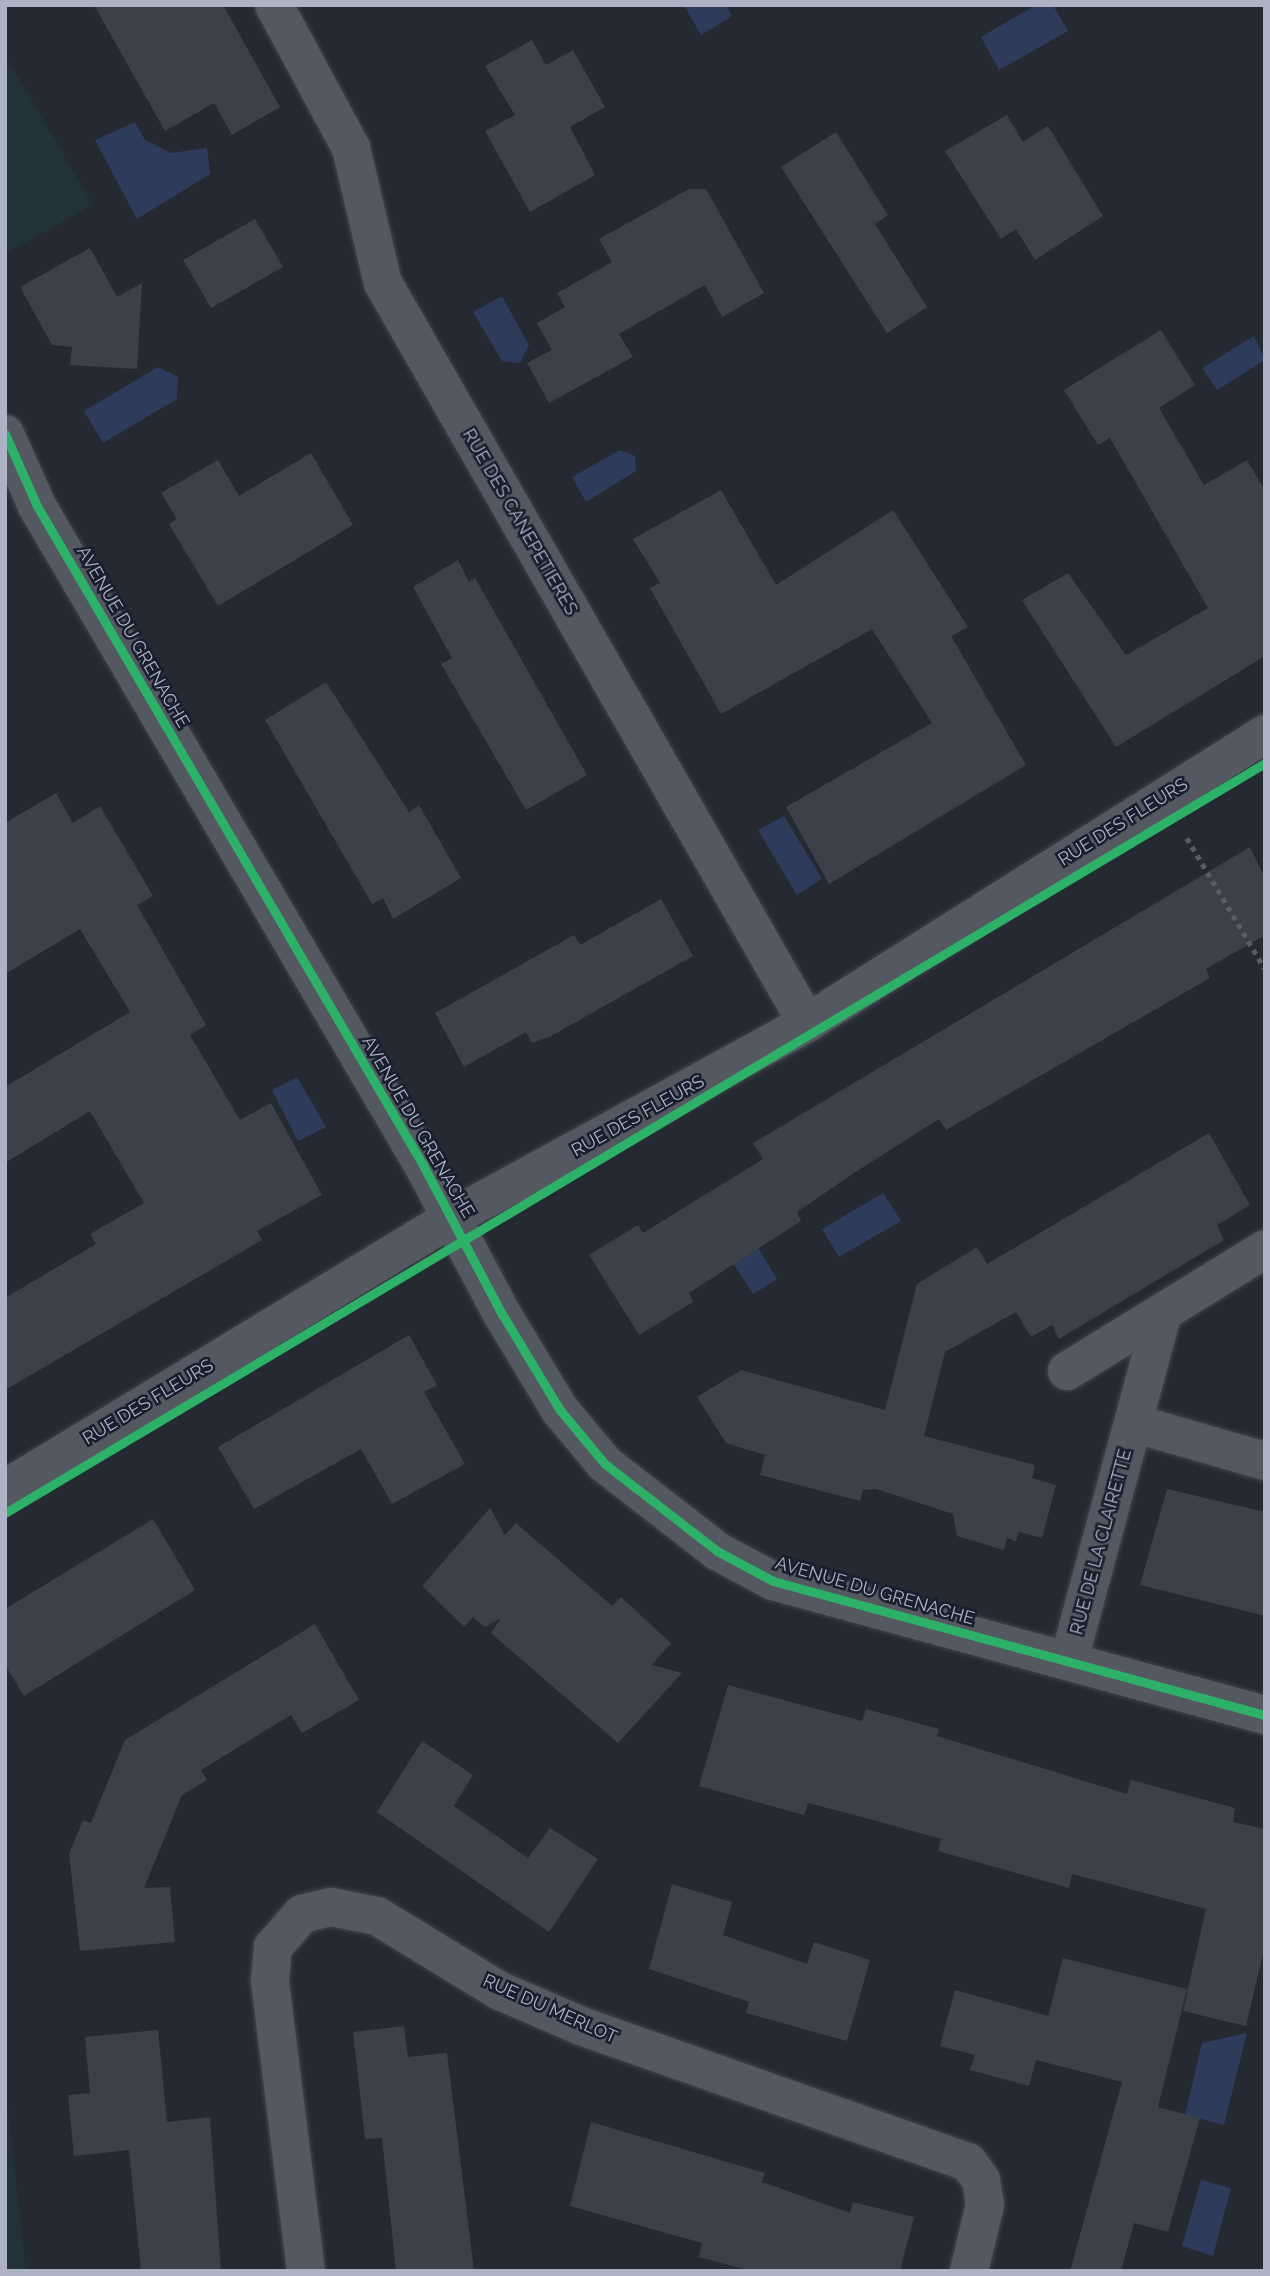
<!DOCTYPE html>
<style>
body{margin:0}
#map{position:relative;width:1270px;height:2276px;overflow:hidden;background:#252932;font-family:Raleway,sans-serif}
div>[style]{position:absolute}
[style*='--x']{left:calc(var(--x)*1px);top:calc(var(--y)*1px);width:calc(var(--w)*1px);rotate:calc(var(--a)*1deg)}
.green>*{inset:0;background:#223238}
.water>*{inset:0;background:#2f3b5a}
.building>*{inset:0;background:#3c4049}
.path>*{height:4.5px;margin-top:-2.25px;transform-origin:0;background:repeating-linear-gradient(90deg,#585c64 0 5px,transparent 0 10px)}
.roads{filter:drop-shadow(0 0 2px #41444b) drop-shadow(0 0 2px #41444b)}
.street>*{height:38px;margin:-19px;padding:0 19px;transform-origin:19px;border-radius:19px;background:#545860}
.cycleway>*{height:9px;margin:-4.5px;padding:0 4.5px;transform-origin:4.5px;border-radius:4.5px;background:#2db169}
span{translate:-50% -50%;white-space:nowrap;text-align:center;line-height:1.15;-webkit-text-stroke:5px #181e2d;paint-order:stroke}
.street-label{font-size:18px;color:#adb3c5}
.frame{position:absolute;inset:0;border:7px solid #adb3c5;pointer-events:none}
</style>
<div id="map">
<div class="green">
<i style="clip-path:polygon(10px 63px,93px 205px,5px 254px,5px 66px)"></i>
<i style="clip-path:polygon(5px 2080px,26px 2271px,5px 2271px)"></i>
</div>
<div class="water">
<i style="clip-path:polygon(684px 5px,726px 5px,732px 16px,701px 35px)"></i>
<i style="clip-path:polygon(1036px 5px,1053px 5px,1068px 31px,999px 70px,981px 37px)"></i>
<i style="clip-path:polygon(135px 122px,145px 140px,171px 153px,207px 148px,210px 174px,137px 219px,95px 140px)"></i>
<i style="clip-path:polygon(502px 296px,529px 345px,520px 363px,502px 361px,473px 312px)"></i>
<i style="clip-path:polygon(1254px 336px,1265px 360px,1217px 390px,1202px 368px)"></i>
<i style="clip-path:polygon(158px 367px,178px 377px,177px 399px,103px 443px,84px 411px)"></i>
<i style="clip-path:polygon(620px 450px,635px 456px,636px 471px,586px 502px,572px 477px)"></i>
<i style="clip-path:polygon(784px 816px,822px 879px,797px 895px,758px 830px)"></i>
<i style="clip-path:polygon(297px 1077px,326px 1127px,298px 1141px,272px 1090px)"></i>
<i style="clip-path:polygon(883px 1193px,901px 1221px,839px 1257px,822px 1229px)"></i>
<i style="clip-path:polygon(743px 1223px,777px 1279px,753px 1294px,717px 1238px)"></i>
<i style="clip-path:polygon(1247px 2033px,1224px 2125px,1185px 2115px,1202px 2043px)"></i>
<i style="clip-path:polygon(1201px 2180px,1231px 2188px,1213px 2256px,1182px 2246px)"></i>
</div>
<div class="building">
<i style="clip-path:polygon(94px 5px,223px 5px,280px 107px,232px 135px,214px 103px,165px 131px)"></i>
<i style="clip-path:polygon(532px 40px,546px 65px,573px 50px,605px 107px,570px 127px,595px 175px,530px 212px,485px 131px,515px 115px,485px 66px)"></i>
<i style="clip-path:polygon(1007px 115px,1023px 142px,1048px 126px,1103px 216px,1035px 260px,1016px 229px,1001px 239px,945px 151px)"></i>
<i style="clip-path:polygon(836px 132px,888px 215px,875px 224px,927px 307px,887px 333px,781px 167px)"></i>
<i style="clip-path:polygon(689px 189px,706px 189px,764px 293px,722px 317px,705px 285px,619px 334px,633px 357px,549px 403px,527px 363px,552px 350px,537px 323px,565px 307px,557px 293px,612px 262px,599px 239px)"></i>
<i style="clip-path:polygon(255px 219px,283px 267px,211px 308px,183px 260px)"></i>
<i style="clip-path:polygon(90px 248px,117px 297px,142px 283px,137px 369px,70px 365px,72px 347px,52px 345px,20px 287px)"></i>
<i style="clip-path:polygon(1161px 330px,1195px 385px,1159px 408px,1204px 485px,1247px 460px,1265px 491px,1265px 656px,1116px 747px,1022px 600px,1068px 573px,1126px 655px,1208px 608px,1110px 438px,1098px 445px,1064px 390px)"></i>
<i style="clip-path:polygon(311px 453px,353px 525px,218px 606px,169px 524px,177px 519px,161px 493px,218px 460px,239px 496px)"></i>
<i style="clip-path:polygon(721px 490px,776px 585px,893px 510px,968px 627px,951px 636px,1026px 765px,829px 884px,786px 807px,932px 723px,872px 629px,721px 714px,650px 588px,660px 583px,633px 539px)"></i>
<i style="clip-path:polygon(458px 560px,469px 582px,475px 578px,587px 775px,526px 810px,441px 664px,452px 658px,413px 587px)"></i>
<i style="clip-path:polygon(326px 682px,409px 812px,419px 805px,461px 878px,393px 919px,383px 898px,372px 904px,265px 720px)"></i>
<i style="clip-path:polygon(56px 793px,73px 823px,100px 806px,153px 896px,137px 905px,206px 1025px,190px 1035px,240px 1120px,271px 1103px,322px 1195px,257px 1231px,262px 1240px,5px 1390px,5px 1298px,96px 1244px,90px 1234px,144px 1203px,90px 1111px,5px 1163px,5px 1087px,130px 1012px,80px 929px,5px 974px,5px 823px)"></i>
<i style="clip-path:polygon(1250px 847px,1265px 878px,1265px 935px,1206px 969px,1210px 978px,946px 1130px,939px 1119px,854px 1173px,797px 1212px,801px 1221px,689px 1293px,693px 1302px,639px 1335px,589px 1255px,638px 1225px,643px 1233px,763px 1159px,753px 1143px)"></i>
<i style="clip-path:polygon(661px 899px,693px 956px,551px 1036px,532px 1043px,526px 1032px,464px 1067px,435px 1013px,574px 935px,580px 945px)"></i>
<i style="clip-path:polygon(1209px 1133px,1250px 1205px,1217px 1225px,1224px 1240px,1059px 1339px,1052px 1325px,1031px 1337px,1016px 1312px,945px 1352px,924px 1436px,1035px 1465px,1032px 1478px,1056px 1485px,1042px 1538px,1019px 1532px,1016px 1541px,1007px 1538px,1004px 1550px,957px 1536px,953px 1514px,876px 1489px,863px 1490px,860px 1501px,760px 1475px,765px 1455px,726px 1443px,697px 1397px,741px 1370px,885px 1410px,917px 1284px,977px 1247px,987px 1264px)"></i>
<i style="clip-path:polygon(409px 1335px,437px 1385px,424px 1392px,465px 1464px,392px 1504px,361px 1449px,254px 1509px,218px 1447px)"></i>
<i style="clip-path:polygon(1167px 1489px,1265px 1512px,1265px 1616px,1140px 1585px)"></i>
<i style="clip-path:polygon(490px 1508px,505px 1535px,516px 1523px,612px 1606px,621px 1597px,671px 1643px,652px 1665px,682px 1673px,618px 1743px,491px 1633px,501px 1618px,485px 1627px,473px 1617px,464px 1627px,422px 1586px)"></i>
<i style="clip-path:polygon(153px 1519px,195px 1590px,24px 1696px,5px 1665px,5px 1609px)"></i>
<i style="clip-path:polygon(315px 1624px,359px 1700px,302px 1733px,291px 1715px,201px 1770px,207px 1780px,182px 1795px,144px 1888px,170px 1887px,175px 1942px,80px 1951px,69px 1854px,83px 1820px,91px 1823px,125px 1740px)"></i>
<i style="clip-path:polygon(728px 1685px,862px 1721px,866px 1709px,939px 1729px,937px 1736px,1127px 1794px,1131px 1780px,1235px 1808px,1233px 1822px,1265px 1829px,1265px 1945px,1246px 2026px,1183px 2011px,1206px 1909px,1072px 1874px,1069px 1888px,938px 1851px,941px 1839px,873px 1820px,808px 1803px,804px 1815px,699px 1786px)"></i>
<i style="clip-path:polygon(422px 1741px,473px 1775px,454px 1806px,528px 1858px,550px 1828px,598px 1859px,549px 1932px,377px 1812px)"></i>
<i style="clip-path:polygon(672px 1884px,732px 1902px,723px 1935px,807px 1964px,814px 1942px,870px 1960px,847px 2041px,746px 2013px,749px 2002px,649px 1969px)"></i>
<i style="clip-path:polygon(1063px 1958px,1187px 1989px,1158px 2107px,1200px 2118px,1168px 2232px,1134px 2223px,1121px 2271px,1070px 2271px,1122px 2082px,1036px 2060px,1029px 2086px,970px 2070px,975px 2055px,940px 2046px,955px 1990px,1048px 2016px)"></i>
<i style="clip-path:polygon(404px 2026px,408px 2057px,447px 2053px,474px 2271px,396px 2271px,382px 2138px,365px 2139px,353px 2032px)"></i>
<i style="clip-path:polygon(158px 2030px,167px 2122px,210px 2117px,221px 2271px,141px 2271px,129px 2150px,74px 2156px,68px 2095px,90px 2093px,85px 2037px)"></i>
<i style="clip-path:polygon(591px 2122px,765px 2173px,762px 2182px,850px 2213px,853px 2202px,914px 2217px,900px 2271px,751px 2271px,699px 2257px,702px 2243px,570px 2206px)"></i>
</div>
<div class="path">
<i style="--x:1187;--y:838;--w:152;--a:59.2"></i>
</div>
<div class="roads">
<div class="street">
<i style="--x:274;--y:5;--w:162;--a:61.7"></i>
<i style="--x:351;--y:148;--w:139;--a:76.7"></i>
<i style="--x:383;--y:283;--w:853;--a:60.19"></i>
<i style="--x:5;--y:434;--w:79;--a:66"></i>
<i style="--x:37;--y:506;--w:764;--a:59.64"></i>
<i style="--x:423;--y:1165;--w:169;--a:62.1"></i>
<i style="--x:502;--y:1314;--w:112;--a:58.9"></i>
<i style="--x:560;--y:1410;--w:70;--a:50.2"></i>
<i style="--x:605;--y:1464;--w:142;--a:37.8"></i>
<i style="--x:717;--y:1551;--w:64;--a:28.2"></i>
<i style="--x:773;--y:1581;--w:510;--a:15.24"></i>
<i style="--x:1067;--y:1371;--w:233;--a:-31.6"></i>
<i style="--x:1133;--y:1423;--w:137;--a:16.1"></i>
<i style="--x:5;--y:1489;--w:524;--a:-31.26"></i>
<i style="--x:453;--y:1217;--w:404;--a:-28.7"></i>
<i style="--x:807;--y:1023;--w:542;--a:-32.25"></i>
<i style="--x:1069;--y:1660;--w:354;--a:-74.9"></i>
<i style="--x:306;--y:2271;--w:293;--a:-97.1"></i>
<i style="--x:270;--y:1980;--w:33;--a:-85"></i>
<i style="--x:273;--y:1947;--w:44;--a:-48.7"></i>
<i style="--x:302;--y:1914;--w:30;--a:-14"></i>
<i style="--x:331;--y:1907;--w:47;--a:11.1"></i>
<i style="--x:377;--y:1916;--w:142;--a:31.4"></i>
<i style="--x:498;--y:1990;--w:90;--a:23.4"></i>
<i style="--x:581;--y:2026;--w:410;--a:19.4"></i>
<i style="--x:968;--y:2162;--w:22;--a:54"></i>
<i style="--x:981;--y:2180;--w:25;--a:81"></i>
<i style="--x:985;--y:2205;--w:68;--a:103.6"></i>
</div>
</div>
<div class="cycleway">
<i style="--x:5;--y:434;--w:79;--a:66"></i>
<i style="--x:37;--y:506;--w:764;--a:59.64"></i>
<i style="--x:423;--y:1165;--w:169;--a:62.1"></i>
<i style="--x:502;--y:1314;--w:112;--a:58.9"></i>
<i style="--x:560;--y:1410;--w:70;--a:50.2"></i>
<i style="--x:605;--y:1464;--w:142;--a:37.8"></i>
<i style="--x:717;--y:1551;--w:64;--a:28.2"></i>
<i style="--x:773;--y:1581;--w:510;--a:15.24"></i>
<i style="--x:5;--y:1513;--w:1466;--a:-30.76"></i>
</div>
<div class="street-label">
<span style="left:520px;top:522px;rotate:60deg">RUE DES CANEPETIERES</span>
<span style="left:133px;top:637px;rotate:60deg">AVENUE DU GRENACHE</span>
<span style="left:1123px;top:822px;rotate:-32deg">RUE DES FLEURS</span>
<span style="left:638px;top:1116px;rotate:-29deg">RUE DES FLEURS</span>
<span style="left:418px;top:1127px;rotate:60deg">AVENUE DU GRENACHE</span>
<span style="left:148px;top:1402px;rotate:-31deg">RUE DES FLEURS</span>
<span style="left:1101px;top:1542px;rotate:-75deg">RUE DE LA CLAIRETTE</span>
<span style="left:875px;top:1591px;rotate:16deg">AVENUE DU GRENACHE</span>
<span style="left:550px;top:2009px;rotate:24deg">RUE DU MERLOT</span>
</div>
<div class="frame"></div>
</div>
